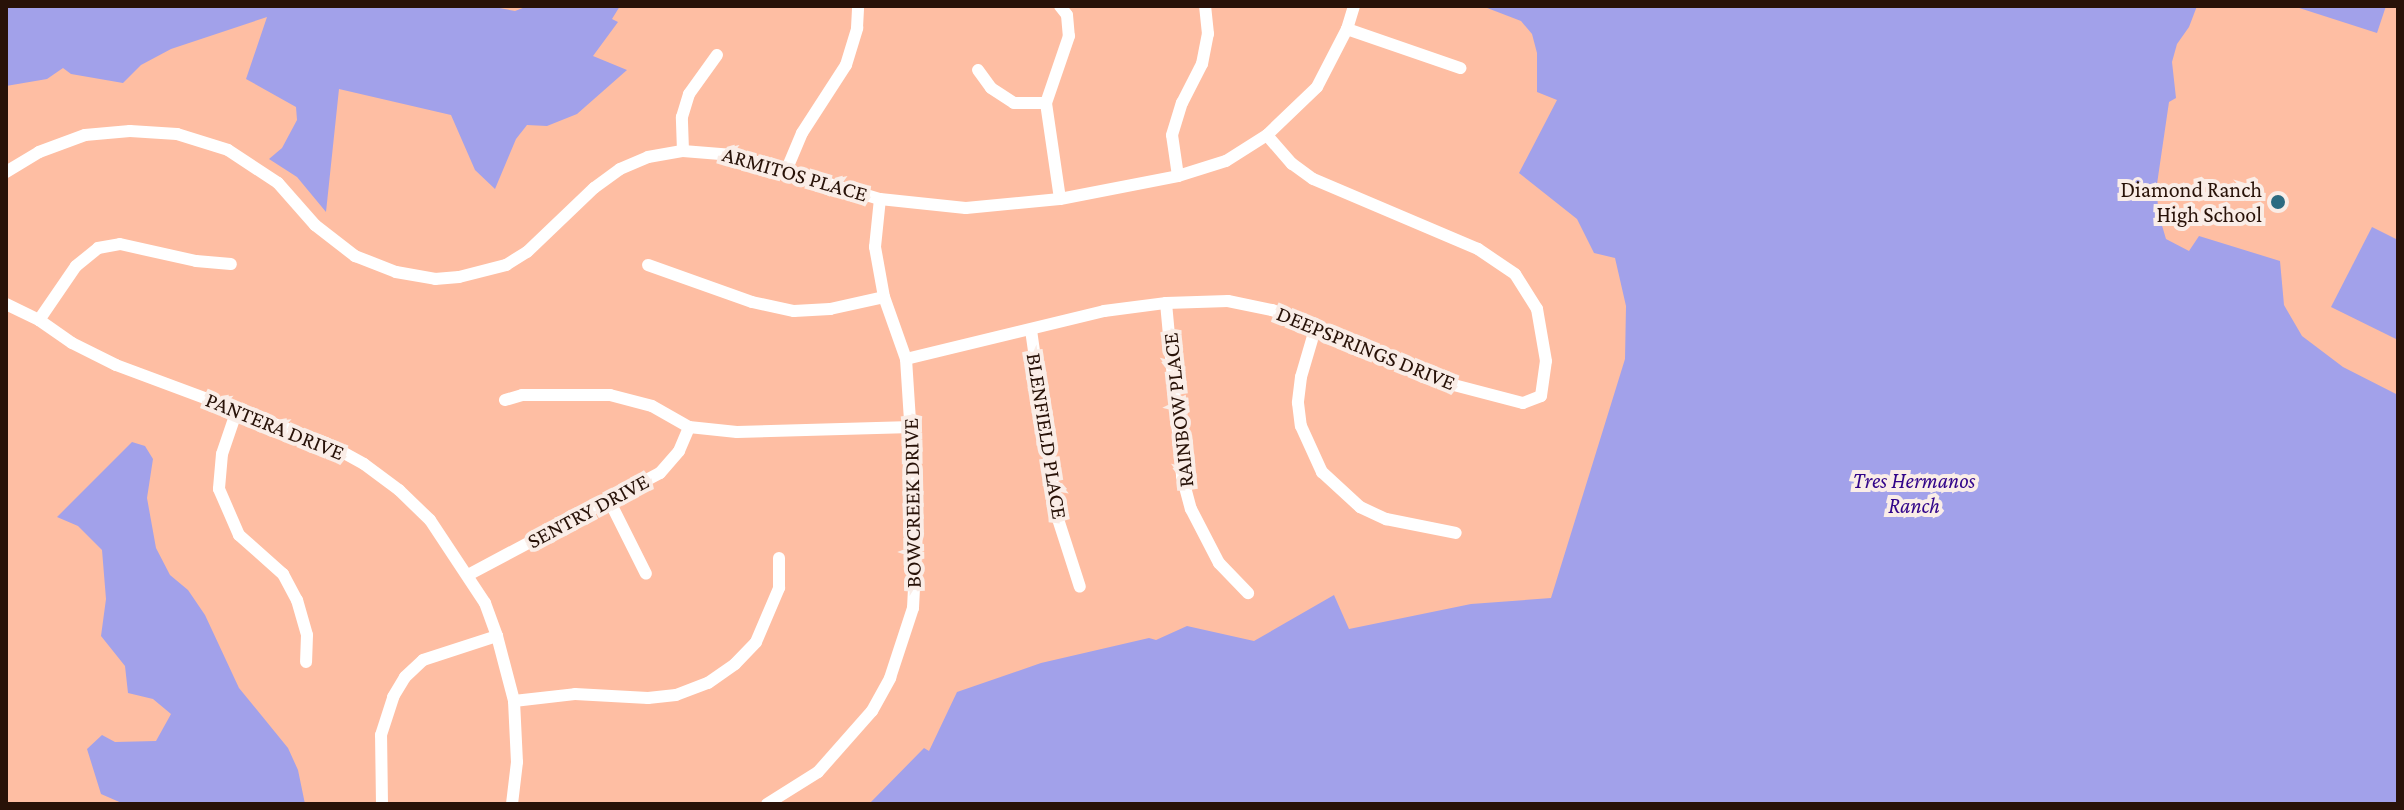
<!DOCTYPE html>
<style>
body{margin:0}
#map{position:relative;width:2404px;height:810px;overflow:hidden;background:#febea3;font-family:"Crimson Pro",serif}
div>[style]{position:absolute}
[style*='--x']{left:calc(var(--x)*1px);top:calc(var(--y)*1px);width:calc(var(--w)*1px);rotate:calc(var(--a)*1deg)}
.green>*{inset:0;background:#a2a1ea}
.minor>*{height:12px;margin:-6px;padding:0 6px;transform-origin:6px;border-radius:6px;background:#fff}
.dots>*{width:22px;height:22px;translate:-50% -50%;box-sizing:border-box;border:4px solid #faede7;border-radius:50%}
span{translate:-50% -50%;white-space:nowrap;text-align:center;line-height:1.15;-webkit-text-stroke:8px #faede7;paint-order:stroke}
.street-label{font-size:22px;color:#281208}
.poi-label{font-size:22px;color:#281208}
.right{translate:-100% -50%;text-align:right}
.park-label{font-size:22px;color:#310489;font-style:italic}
.frame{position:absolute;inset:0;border:8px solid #281208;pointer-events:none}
</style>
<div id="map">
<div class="green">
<i style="clip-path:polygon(6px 6px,489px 6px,515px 11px,528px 6px,620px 6px,612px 19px,618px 22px,593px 56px,627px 70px,577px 114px,547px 126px,527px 125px,516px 139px,495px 189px,475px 170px,451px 115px,339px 89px,326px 212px,297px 177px,269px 159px,282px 148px,297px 120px,296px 107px,246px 79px,267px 17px,171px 49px,141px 65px,123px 83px,71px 74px,63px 68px,47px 79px,6px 86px)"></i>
<i style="clip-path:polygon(1482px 6px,2197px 6px,2189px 27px,2177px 44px,2172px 62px,2176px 98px,2169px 102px,2157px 184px,2158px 212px,2166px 239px,2189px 251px,2199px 236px,2280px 261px,2284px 305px,2302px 336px,2343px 367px,2398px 395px,2398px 804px,869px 804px,924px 748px,929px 751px,957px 692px,1041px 663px,1149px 638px,1156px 640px,1187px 626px,1254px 641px,1334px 595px,1349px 629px,1471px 604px,1551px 598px,1625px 359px,1626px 306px,1615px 258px,1594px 253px,1577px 219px,1519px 173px,1557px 100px,1537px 92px,1537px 53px,1532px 34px,1521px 21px)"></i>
<i style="clip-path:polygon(2293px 6px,2386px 6px,2377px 33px)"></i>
<i style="clip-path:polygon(2372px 227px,2398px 240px,2398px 340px,2331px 307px)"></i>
<i style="clip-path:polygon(132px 442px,145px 446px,153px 459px,147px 498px,156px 548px,170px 575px,188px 590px,205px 615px,239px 688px,288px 748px,298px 770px,305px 804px,124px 804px,101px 794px,87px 749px,102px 735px,115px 742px,156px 741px,171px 714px,153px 699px,128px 693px,125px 666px,101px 636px,106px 599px,102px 550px,78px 526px,57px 517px)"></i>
</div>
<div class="minor">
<i style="--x:1060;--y:6;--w:11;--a:52"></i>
<i style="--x:1067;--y:15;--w:21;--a:85"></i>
<i style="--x:1069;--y:36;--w:71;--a:108.9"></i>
<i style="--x:1046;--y:103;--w:97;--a:81.7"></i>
<i style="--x:1347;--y:29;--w:120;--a:19"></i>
<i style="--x:978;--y:70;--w:22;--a:54"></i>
<i style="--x:991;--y:88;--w:27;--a:33"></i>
<i style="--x:1014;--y:103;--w:32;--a:0"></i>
<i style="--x:683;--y:151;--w:34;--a:-92"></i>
<i style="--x:682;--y:117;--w:24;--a:-73"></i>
<i style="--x:689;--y:94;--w:48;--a:-54.3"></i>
<i style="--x:786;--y:171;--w:41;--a:-67.2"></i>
<i style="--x:802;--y:133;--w:81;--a:-57.1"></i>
<i style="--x:846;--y:65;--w:39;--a:-73"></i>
<i style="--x:857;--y:28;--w:22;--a:-87"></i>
<i style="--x:6;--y:172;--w:39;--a:-31"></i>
<i style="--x:39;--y:152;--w:49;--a:-20.3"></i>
<i style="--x:85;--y:135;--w:45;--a:-5.1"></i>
<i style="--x:130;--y:131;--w:47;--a:3.7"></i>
<i style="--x:177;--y:134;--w:53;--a:17.4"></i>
<i style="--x:228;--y:150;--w:60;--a:33.4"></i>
<i style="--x:278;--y:183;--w:56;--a:48.6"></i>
<i style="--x:315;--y:225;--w:51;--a:37.8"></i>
<i style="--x:355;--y:256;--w:44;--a:21.3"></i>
<i style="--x:396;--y:272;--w:40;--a:10"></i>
<i style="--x:435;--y:279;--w:24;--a:-5"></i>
<i style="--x:459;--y:277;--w:49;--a:-14.3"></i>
<i style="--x:506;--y:265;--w:25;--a:-32"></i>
<i style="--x:527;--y:252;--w:93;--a:-43.7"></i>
<i style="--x:594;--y:188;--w:32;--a:-36"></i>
<i style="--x:620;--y:169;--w:30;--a:-23"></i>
<i style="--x:648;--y:157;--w:36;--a:-10"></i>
<i style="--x:683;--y:151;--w:50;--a:4.6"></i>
<i style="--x:733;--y:155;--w:153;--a:16.7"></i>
<i style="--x:880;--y:199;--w:86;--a:6"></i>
<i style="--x:966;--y:208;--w:94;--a:-5.5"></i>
<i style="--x:1060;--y:199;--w:120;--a:-11"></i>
<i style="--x:1178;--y:176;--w:50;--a:-17.4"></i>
<i style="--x:1226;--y:161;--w:49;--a:-32.4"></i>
<i style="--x:1267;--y:135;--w:69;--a:-43.8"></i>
<i style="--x:1317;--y:87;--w:65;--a:-62.7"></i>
<i style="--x:1347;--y:29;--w:24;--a:-73"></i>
<i style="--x:1178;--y:176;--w:41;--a:-98.3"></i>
<i style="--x:1172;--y:135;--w:34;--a:-73"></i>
<i style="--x:1182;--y:103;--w:44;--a:-62.9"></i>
<i style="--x:1202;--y:64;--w:31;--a:-79"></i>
<i style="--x:1208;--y:34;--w:28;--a:-96"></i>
<i style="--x:648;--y:265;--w:110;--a:19.6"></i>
<i style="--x:752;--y:302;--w:43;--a:12.1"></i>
<i style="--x:794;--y:311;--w:36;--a:-3"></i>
<i style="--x:830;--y:309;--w:55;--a:-12.5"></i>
<i style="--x:1166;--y:303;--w:174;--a:84.7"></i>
<i style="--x:1182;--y:476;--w:34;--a:75"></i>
<i style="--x:1191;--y:509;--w:61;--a:62.6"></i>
<i style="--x:1219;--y:563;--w:42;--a:46"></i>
<i style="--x:6;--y:304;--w:37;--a:26"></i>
<i style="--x:39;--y:320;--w:40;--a:34.9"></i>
<i style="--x:72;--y:343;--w:49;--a:26.6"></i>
<i style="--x:116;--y:365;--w:224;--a:20.4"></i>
<i style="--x:326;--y:443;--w:43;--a:28.9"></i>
<i style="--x:364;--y:464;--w:44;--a:36.6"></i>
<i style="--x:399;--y:490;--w:43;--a:44.1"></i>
<i style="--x:430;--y:520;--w:100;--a:56.5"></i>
<i style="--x:485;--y:603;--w:35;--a:70"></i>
<i style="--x:497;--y:636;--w:67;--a:75.3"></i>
<i style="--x:514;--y:701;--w:61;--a:87.2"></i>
<i style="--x:517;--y:762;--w:42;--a:96.8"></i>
<i style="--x:39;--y:320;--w:65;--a:-55.6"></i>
<i style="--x:76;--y:266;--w:28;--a:-39"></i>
<i style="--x:98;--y:248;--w:22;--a:-10"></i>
<i style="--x:120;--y:244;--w:78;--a:12.6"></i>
<i style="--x:196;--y:261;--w:35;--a:5"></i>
<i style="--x:1316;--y:326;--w:53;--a:106.4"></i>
<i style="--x:1301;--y:377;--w:26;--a:97"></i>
<i style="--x:1298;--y:403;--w:23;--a:83"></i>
<i style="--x:1301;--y:426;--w:51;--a:65.5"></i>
<i style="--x:1322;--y:472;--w:52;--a:42.6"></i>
<i style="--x:1360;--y:507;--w:29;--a:25"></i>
<i style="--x:1386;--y:519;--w:71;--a:11.3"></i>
<i style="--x:1031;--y:330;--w:191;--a:81.9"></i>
<i style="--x:1058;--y:519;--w:71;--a:72.1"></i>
<i style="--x:906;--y:359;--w:204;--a:-13.6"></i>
<i style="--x:1104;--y:311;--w:63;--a:-7.4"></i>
<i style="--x:1166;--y:303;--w:62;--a:-1.8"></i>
<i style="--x:1228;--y:301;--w:45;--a:11.6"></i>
<i style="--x:1272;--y:310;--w:47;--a:20"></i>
<i style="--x:1316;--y:326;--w:123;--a:25.1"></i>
<i style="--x:1427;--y:378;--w:99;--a:14.6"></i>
<i style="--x:1523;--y:403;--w:19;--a:-21"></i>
<i style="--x:1541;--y:396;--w:35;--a:-82"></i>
<i style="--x:1546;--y:361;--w:53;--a:-99.8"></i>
<i style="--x:1537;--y:309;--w:41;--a:-122.2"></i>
<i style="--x:1515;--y:274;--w:45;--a:-146"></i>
<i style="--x:1478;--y:249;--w:179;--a:-157"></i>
<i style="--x:1313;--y:179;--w:26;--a:-144"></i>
<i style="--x:1292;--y:164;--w:38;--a:-131"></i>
<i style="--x:505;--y:400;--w:18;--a:-16"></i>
<i style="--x:522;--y:395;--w:88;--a:0"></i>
<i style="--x:610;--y:395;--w:43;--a:14.7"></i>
<i style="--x:652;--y:406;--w:43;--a:29.6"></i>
<i style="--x:689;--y:427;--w:48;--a:5.9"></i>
<i style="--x:737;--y:432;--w:175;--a:-1.6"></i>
<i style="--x:237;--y:410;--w:46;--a:108.8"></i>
<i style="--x:222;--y:454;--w:35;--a:95"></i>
<i style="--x:219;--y:489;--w:50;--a:66.5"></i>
<i style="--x:239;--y:535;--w:59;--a:41.6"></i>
<i style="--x:283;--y:574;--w:30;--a:62"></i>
<i style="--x:297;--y:600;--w:36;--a:74"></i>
<i style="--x:307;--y:635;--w:27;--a:92"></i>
<i style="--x:610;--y:502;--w:80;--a:63.4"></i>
<i style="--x:468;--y:575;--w:217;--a:-28"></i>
<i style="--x:660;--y:473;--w:29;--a:-49"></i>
<i style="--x:679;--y:451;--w:26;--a:-67"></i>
<i style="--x:514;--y:701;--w:61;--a:-6.5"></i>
<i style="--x:575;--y:694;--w:73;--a:3.1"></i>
<i style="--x:648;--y:698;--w:28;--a:-6"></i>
<i style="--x:676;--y:695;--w:34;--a:-21"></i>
<i style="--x:708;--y:683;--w:33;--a:-35"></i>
<i style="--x:735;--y:664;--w:30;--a:-46"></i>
<i style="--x:756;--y:642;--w:59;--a:-66.9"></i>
<i style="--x:779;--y:588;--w:30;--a:-90"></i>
<i style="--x:382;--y:804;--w:69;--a:-90.8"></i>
<i style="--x:381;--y:735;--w:40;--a:-72"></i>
<i style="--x:393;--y:697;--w:23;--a:-59"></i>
<i style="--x:405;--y:677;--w:25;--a:-43"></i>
<i style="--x:423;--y:660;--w:78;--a:-18"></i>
<i style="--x:767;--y:804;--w:60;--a:-32.1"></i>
<i style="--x:818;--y:772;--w:81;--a:-48.5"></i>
<i style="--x:872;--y:711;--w:38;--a:-61"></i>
<i style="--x:890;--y:678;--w:74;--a:-71.8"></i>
<i style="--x:913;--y:608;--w:79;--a:-87.1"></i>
<i style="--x:917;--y:529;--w:170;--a:-93.7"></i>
<i style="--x:906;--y:359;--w:66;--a:-109.5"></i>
<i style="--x:884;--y:297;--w:51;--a:-100.2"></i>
<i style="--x:875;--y:247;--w:48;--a:-84.1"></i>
</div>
<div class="dots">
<i style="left:2278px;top:202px;background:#2d6b81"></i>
</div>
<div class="street-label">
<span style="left:795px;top:174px;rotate:16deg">ARMITOS PLACE</span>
<span style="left:1366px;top:348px;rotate:22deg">DEEPSPRINGS DRIVE</span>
<span style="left:1178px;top:410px;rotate:-96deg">RAINBOW PLACE</span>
<span style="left:275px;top:426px;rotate:22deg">PANTERA DRIVE</span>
<span style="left:1047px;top:436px;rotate:81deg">BLENFIELD PLACE</span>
<span style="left:912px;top:503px;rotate:-91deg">BOWCREEK DRIVE</span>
<span style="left:588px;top:511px;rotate:-28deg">SENTRY DRIVE</span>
</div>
<div class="poi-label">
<span class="right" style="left:2262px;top:202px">Diamond Ranch<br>High School</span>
</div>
<div class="park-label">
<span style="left:1914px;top:493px">Tres Hermanos<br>Ranch</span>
</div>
<div class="frame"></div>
</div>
